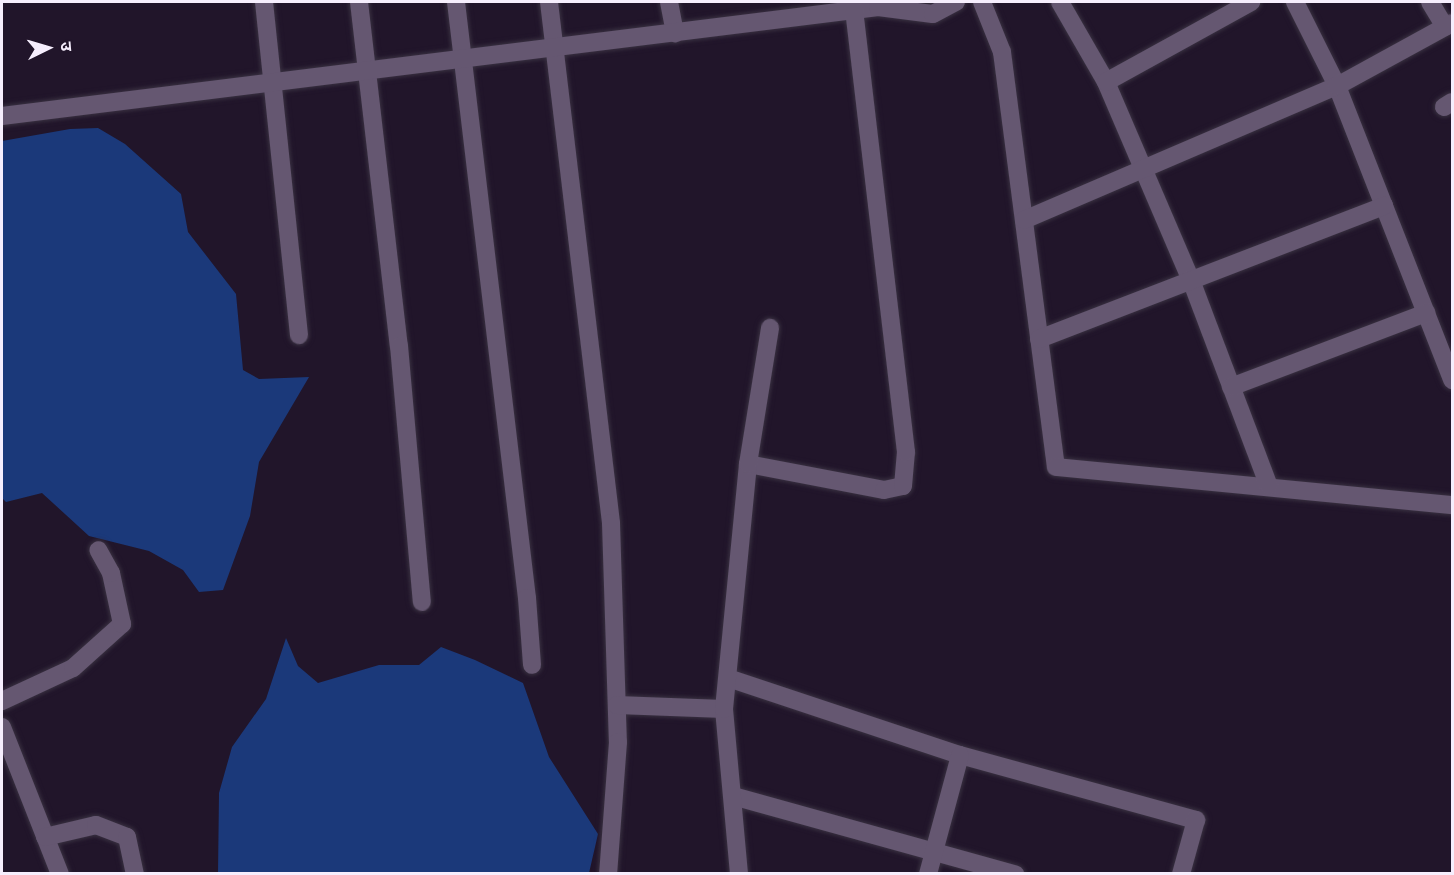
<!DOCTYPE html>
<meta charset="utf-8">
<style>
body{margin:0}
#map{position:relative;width:1454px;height:875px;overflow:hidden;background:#21152a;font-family:Raleway,"Noto Sans Devanagari",sans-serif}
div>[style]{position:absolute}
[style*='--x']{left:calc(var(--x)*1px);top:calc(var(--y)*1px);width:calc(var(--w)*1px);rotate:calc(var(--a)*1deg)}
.water>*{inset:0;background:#1b397a}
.roads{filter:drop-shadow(0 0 2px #393141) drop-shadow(0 0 2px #393141)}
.street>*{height:18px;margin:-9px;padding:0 9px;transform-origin:9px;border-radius:9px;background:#655771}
span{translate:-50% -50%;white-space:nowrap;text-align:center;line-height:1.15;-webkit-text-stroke:6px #21152a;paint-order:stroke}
.frame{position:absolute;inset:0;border:3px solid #f6eefd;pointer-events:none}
.north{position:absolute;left:18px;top:18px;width:60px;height:60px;-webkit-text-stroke:4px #21152a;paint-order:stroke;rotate:85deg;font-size:16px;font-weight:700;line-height:24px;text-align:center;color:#f6eefd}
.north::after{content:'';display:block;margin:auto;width:21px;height:27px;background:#f6eefd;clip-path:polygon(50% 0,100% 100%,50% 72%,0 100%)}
</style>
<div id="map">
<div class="water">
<i style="clip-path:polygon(98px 128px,125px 144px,181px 194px,188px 232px,236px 294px,243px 370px,259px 379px,309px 377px,259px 462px,250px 516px,223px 590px,199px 592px,183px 570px,149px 551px,89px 536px,42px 493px,6px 502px,2px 498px,2px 141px,70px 129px)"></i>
<i style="clip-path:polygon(286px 638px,298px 666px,318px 683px,379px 665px,419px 665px,441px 647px,475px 660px,523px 683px,549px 757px,598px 834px,589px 873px,218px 873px,219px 793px,232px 747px,266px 699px)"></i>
</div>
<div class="roads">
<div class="street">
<i style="--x:264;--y:2;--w:335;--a:84"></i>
<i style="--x:359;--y:2;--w:346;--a:83.4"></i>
<i style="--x:399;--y:346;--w:257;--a:84.9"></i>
<i style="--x:456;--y:2;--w:600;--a:83.21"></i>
<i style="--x:527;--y:598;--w:67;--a:85.7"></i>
<i style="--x:549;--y:2;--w:525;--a:83.21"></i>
<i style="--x:611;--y:523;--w:219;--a:88.2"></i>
<i style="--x:618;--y:742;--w:132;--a:94.3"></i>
<i style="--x:669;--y:2;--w:32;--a:79"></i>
<i style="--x:982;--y:2;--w:54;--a:68.2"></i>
<i style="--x:1002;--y:52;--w:418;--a:82.6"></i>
<i style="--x:1056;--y:467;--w:398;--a:5.5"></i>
<i style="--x:1060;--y:2;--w:92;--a:60.1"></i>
<i style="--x:1106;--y:82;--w:215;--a:66.8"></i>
<i style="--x:1191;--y:280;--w:220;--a:69.3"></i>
<i style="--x:1295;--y:2;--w:94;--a:63.4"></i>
<i style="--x:1337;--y:86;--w:316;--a:68.6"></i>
<i style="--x:1430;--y:2;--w:29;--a:59"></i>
<i style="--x:1106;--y:82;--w:166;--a:-28.9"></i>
<i style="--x:1444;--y:107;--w:9;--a:-32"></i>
<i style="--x:2;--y:116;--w:883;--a:-7.09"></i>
<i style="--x:878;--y:7;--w:55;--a:7.3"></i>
<i style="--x:933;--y:14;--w:26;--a:-28"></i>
<i style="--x:1024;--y:220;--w:340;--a:-23.2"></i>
<i style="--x:1337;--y:86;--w:131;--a:-28.7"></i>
<i style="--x:1039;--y:339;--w:370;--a:-21.1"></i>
<i style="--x:1231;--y:387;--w:209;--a:-20.8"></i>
<i style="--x:748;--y:464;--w:138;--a:10.8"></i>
<i style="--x:884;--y:490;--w:19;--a:-12"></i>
<i style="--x:903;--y:486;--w:34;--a:-85"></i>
<i style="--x:906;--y:452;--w:445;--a:-96.7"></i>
<i style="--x:728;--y:678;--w:244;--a:18.4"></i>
<i style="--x:960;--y:755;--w:245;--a:15.4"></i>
<i style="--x:1196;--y:820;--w:56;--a:105.5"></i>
<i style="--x:2;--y:701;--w:78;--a:-24.9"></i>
<i style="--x:73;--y:668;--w:66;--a:-41.9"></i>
<i style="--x:122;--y:624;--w:52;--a:-102.2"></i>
<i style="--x:111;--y:573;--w:26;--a:-119"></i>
<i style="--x:617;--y:705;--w:107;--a:2.1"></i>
<i style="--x:2;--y:727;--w:158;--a:68.5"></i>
<i style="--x:733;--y:796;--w:293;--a:15.5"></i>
<i style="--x:45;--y:837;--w:52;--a:-13.2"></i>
<i style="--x:96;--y:825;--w:33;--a:21"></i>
<i style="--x:127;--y:837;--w:38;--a:78"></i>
<i style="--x:739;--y:874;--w:166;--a:-95.2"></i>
<i style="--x:724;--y:709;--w:246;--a:-84.4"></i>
<i style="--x:748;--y:464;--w:138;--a:-80.8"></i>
<i style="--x:928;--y:874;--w:123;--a:-74.9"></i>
</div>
</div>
<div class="frame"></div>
<div class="north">उ</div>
</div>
